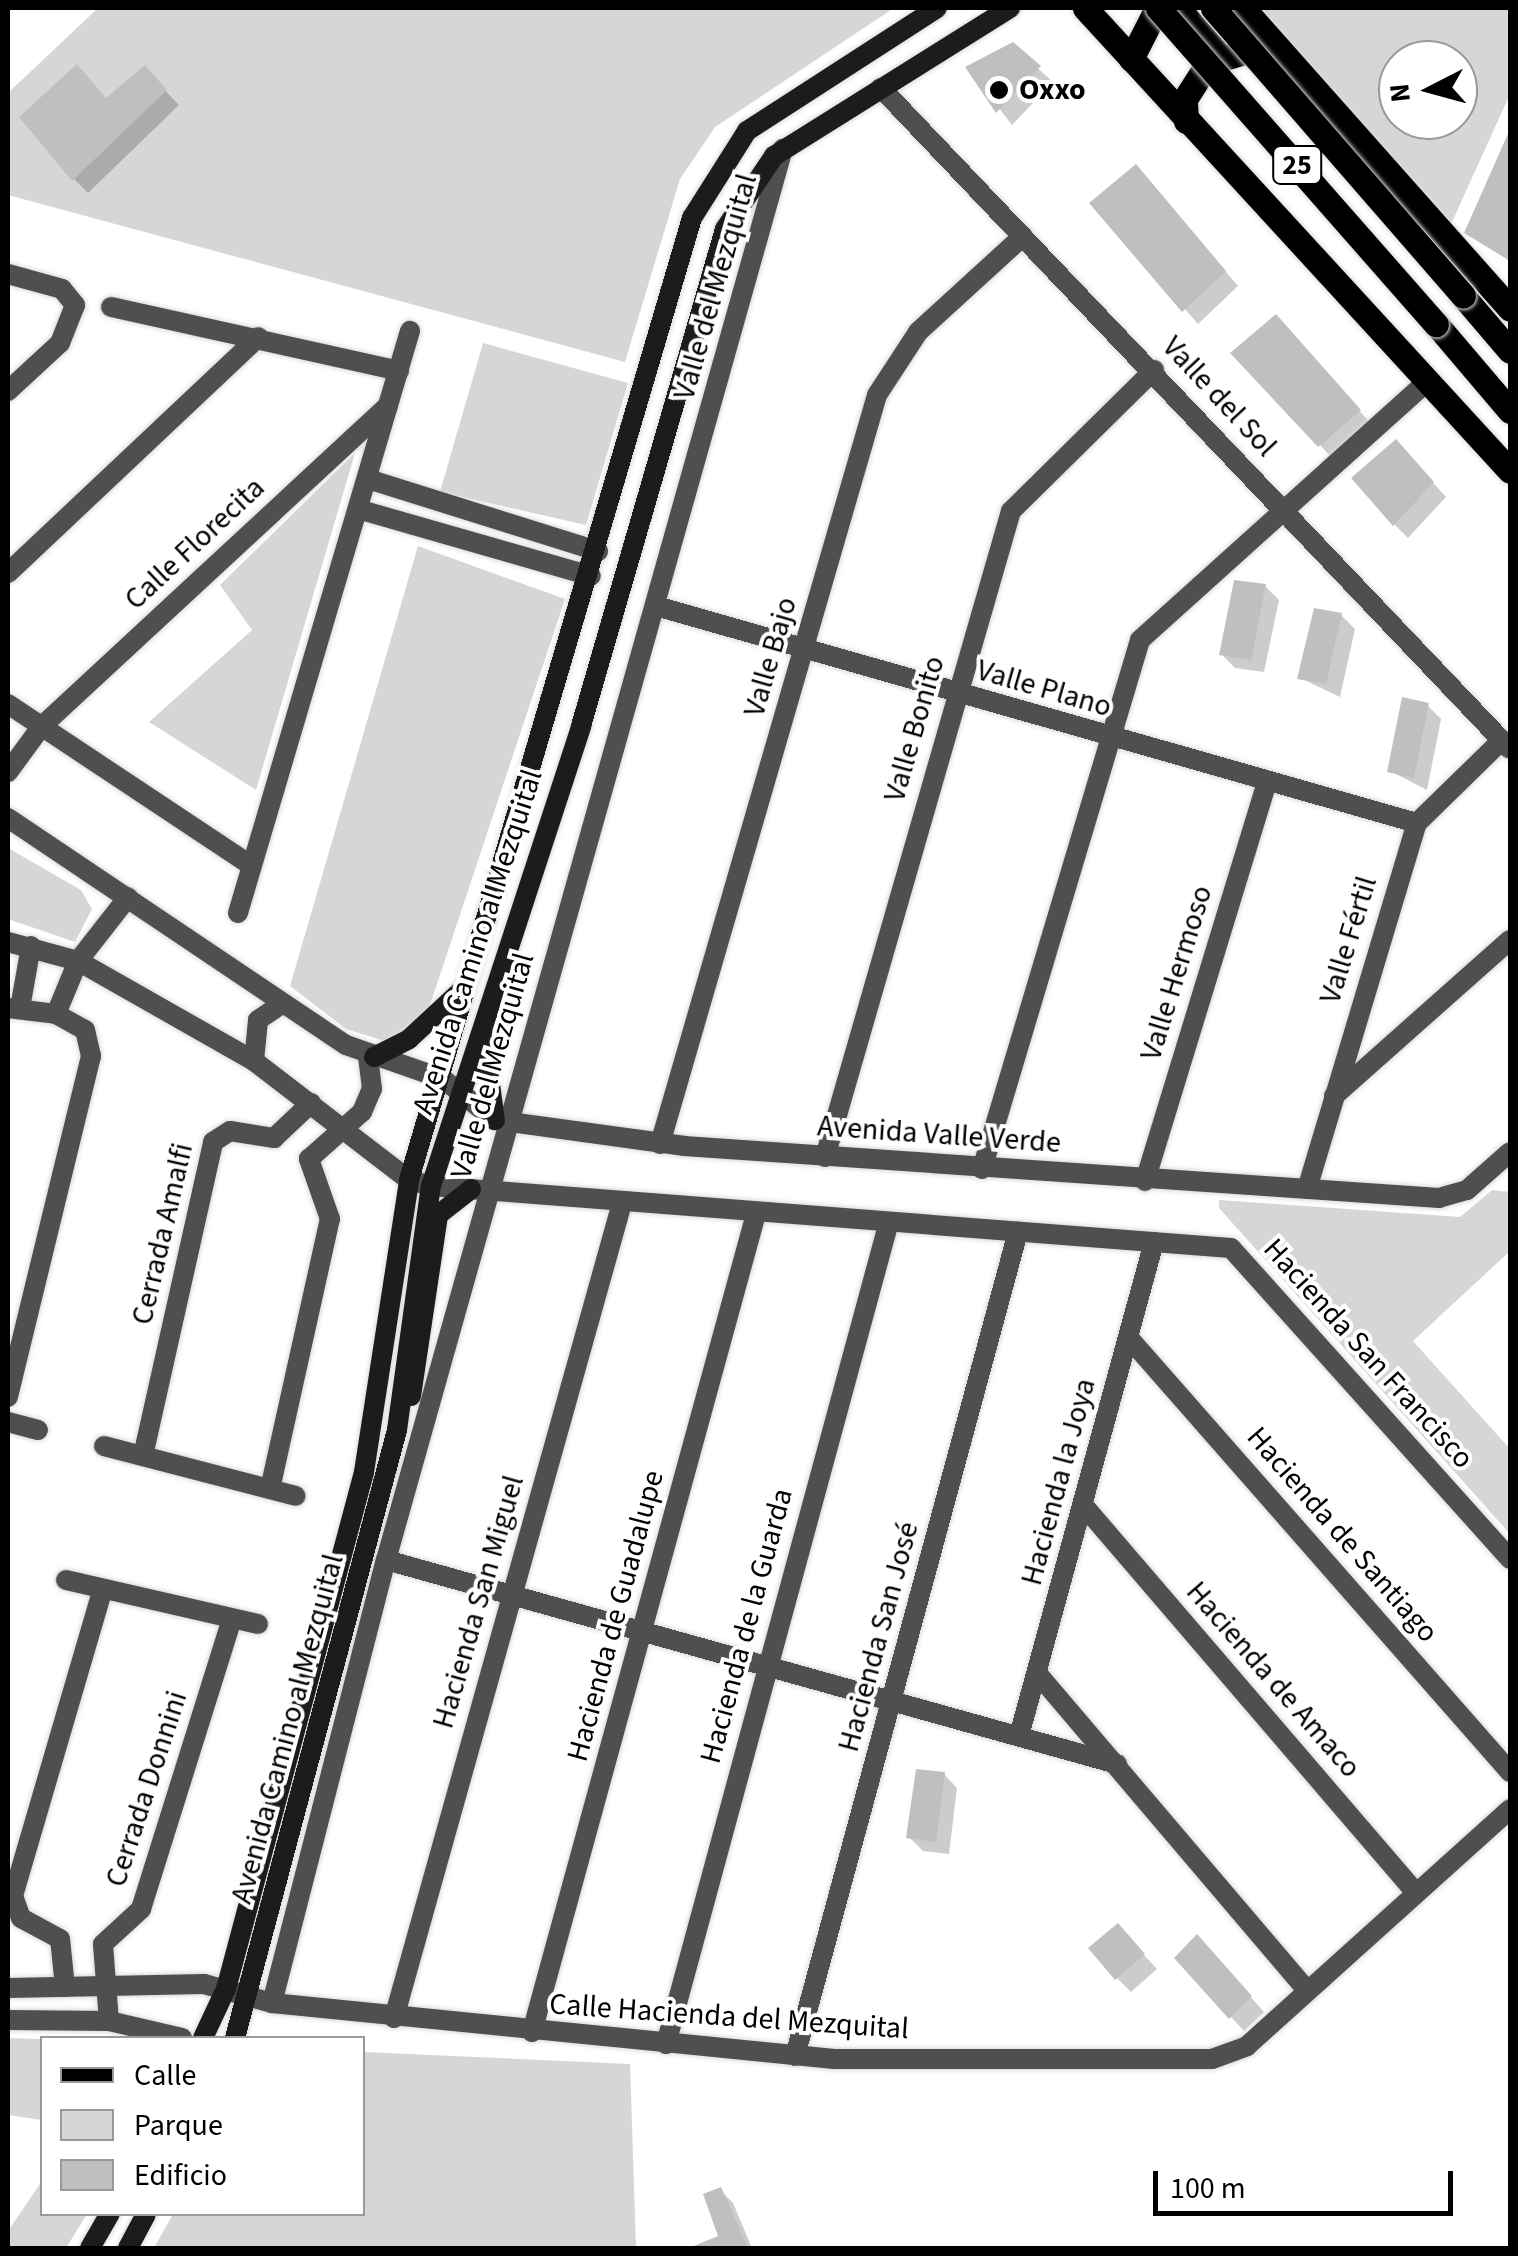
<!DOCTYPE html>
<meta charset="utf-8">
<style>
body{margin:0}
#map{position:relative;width:1518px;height:2256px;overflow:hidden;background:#fff;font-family:"Source Sans 3",sans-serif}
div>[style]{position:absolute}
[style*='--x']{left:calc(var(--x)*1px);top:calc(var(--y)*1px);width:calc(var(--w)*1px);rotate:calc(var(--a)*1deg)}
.green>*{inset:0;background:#d6d6d6}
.shadow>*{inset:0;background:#0003}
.building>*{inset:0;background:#bfbfbf}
.roads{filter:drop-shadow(0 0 2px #dbdbdb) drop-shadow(0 0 2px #dbdbdb)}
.street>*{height:20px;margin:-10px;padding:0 10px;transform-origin:10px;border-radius:10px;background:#4f4f4f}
.secondary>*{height:20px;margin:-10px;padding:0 10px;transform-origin:10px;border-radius:10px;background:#1c1c1c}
.primary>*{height:25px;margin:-12.5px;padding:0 12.5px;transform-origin:12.5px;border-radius:12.5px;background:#000}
.bridges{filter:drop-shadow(0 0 2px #dbdbdb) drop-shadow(0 0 2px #dbdbdb)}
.primary-bridge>*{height:25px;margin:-12.5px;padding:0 12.5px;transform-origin:12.5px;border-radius:12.5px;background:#000}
.dots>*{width:28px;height:28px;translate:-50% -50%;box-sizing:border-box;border:5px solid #fff;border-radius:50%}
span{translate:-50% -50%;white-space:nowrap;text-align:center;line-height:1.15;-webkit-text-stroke:8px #fff;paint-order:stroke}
.shield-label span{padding:2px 8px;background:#fff;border:2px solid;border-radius:8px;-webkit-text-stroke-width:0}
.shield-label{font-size:28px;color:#000;font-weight:700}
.poi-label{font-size:30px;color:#000;font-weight:700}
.left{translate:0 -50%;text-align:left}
.street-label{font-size:30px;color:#000}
.frame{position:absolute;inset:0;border:10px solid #000;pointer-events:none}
.legend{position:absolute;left:40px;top:2036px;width:325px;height:180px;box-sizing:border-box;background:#fff;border:2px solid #999;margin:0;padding:12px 18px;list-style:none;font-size:30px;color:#000}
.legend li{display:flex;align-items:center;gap:20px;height:50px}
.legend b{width:50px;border:2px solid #999}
.north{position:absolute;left:1378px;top:40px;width:100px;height:100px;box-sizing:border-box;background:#fff;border:2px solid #999;border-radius:50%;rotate:264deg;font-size:28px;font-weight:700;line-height:40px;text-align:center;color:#000}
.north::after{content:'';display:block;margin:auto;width:35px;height:45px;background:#000;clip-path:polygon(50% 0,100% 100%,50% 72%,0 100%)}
.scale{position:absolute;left:1153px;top:2171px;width:300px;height:45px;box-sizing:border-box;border:5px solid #000;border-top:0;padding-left:12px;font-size:30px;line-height:35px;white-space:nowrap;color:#000;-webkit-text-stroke:8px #fff;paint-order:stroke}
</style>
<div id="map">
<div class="green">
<i style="clip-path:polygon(98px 8px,894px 8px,715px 127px,680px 179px,625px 362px,8px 195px,8px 93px)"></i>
<i style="clip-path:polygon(evenodd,1249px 8px,1510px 8px,1510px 94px,1448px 231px,1249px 8px,1398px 60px,1458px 60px,1458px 120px,1398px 120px,1398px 60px)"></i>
<i style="clip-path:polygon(483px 343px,628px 383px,586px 525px,440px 492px)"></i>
<i style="clip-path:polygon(355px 453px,256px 790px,149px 722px,252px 630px,220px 585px)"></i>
<i style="clip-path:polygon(418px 546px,565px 599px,428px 1011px,394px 1044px,346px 1029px,290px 986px)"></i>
<i style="clip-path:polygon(8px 848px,81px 890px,92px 909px,75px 942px,8px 919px)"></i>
<i style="clip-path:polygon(1492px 1190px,1510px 1192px,1510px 1251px,1413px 1341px,1510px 1449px,1510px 1534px,1219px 1208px,1219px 1200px,1460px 1217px)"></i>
<i style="clip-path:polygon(8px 2038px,42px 2039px,42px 2120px,8px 2115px)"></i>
<i style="clip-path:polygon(363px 2052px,630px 2064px,636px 2248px,154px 2248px,173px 2214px,362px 2214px)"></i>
<i style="clip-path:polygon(42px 2181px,42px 2214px,87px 2214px,66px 2248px,8px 2248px,8px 2231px)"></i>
</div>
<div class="shadow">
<i style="clip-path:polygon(1012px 45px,1053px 82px,1012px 125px,968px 68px)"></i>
<i style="clip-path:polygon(154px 79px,179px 105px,88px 193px,74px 179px,107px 100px)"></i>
<i style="clip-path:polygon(1510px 135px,1510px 261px,1467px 232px)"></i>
<i style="clip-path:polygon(1149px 181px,1238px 286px,1198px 324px,1092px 203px)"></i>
<i style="clip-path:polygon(1289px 331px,1372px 425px,1333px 459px,1320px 445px)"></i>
<i style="clip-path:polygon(1409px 456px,1446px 497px,1408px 538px,1394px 524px)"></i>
<i style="clip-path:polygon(1265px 586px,1279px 600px,1264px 672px,1235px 668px,1221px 654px)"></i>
<i style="clip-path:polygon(1341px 615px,1355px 629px,1340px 697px,1300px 678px)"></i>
<i style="clip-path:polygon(1427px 705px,1441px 719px,1427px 790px,1390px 771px)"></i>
<i style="clip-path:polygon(944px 1774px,957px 1788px,949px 1854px,923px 1851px,909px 1837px)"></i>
<i style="clip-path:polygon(1131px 1941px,1157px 1969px,1131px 1992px,1117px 1978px)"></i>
<i style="clip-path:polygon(1211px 1952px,1264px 2012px,1244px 2031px,1177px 1958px)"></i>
<i style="clip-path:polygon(720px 2190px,733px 2203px,752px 2248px,719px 2248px)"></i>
</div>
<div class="building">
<i style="clip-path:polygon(1013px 42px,1041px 66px,996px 113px,965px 67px)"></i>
<i style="clip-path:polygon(77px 64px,106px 98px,145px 65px,167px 90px,72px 181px,19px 117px)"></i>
<i style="clip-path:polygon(1510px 129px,1510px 261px,1464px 233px)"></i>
<i style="clip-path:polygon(1136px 164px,1226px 271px,1182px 312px,1089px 203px)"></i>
<i style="clip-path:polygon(1276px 314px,1361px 410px,1318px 447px,1230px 353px)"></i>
<i style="clip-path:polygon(1396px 439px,1434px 482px,1393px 526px,1351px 478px)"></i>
<i style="clip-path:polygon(1234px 580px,1266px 584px,1251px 660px,1219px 655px)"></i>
<i style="clip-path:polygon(1314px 608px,1342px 613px,1326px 684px,1297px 679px)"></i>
<i style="clip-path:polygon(1402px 697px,1429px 703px,1414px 778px,1387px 772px)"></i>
<i style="clip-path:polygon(916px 1769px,945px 1772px,936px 1842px,906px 1838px)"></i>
<i style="clip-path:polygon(1118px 1923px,1145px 1954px,1115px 1980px,1088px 1948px)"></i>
<i style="clip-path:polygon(1197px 1934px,1252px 1996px,1229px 2019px,1174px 1958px)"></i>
<i style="clip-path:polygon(721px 2187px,748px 2248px,689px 2248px,718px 2236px,703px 2194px)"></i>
</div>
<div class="roads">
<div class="street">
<i style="--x:881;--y:88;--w:912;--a:46.42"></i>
<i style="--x:8;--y:274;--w:56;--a:15.5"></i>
<i style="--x:62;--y:289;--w:21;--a:51"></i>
<i style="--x:75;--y:305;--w:41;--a:111.5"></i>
<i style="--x:60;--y:343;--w:71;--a:137.3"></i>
<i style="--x:111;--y:307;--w:295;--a:12.5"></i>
<i style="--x:371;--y:480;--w:238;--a:17.4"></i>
<i style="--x:361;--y:510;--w:239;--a:16"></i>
<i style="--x:8;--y:573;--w:344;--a:-43.3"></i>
<i style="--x:656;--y:606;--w:791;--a:15.92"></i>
<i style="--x:8;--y:704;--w:291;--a:33.6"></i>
<i style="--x:8;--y:772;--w:56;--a:-53.7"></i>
<i style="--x:41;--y:727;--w:473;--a:-42.8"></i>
<i style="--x:8;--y:818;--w:407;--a:33.9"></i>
<i style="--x:346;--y:1045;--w:103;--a:19.3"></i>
<i style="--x:443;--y:1079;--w:66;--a:38.3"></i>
<i style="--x:495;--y:1120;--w:191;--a:7.8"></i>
<i style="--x:684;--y:1146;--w:757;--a:3.94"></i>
<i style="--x:1439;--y:1198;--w:29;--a:-16"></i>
<i style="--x:1467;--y:1190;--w:57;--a:-41.5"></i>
<i style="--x:238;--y:913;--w:607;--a:-73.54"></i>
<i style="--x:8;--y:942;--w:73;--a:15.2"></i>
<i style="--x:78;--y:961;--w:202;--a:29.6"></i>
<i style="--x:254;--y:1061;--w:195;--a:37.5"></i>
<i style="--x:409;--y:1180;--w:23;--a:15"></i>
<i style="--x:431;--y:1186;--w:802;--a:4.43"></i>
<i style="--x:1231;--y:1248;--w:418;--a:48.1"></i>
<i style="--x:8;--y:1008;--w:48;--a:7.1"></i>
<i style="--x:56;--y:1014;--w:33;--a:29"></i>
<i style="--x:85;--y:1030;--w:27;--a:77"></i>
<i style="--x:91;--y:1056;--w:351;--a:103.7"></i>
<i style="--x:20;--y:1008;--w:63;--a:-79.9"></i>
<i style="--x:56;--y:1014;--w:57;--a:-67.5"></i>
<i style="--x:78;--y:961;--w:81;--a:-52"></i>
<i style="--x:254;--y:1061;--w:41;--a:-84.4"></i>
<i style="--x:258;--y:1020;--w:29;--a:-34"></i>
<i style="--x:1334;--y:1096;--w:235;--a:-41.6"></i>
<i style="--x:660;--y:1144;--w:780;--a:-73.84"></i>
<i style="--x:877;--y:395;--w:75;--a:-56.9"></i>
<i style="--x:918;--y:332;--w:142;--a:-42.4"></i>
<i style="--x:825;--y:1157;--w:672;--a:-73.94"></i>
<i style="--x:1011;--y:511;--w:201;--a:-44.6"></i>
<i style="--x:982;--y:1169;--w:552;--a:-73.37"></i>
<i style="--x:1140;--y:640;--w:386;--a:-42"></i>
<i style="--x:1145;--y:1181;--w:415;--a:-73"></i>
<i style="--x:1307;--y:1189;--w:382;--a:-73.3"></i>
<i style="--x:1417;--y:823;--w:119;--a:-44.3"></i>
<i style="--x:1129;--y:1338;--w:578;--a:48.72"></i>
<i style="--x:8;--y:1422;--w:31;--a:15"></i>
<i style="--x:104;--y:1446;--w:198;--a:14.6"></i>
<i style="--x:143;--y:1456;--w:322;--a:-77.4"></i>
<i style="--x:213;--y:1142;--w:20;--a:-33"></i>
<i style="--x:230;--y:1131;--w:45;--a:9"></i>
<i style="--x:274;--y:1138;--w:51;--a:-43.4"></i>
<i style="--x:270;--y:1489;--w:277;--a:-77.5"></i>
<i style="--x:330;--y:1219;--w:64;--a:-109.3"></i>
<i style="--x:309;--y:1159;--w:71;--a:-41.6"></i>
<i style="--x:362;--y:1112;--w:25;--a:-67"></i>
<i style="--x:372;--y:1089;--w:34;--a:-97"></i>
<i style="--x:1084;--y:1506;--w:510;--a:49.37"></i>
<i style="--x:386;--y:1560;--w:759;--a:15.59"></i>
<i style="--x:66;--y:1580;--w:197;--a:12.9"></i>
<i style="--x:1037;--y:1673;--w:416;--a:49.6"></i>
<i style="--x:1019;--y:1736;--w:512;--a:-74.72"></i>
<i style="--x:65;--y:1987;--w:48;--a:-95.9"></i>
<i style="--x:60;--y:1939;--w:44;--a:-151.7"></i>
<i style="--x:21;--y:1918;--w:23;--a:-110"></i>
<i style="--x:13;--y:1896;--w:320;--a:-73.7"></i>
<i style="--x:8;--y:1988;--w:196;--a:-1.2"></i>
<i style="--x:204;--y:1984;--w:71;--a:15.6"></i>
<i style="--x:272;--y:2003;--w:565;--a:5.69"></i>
<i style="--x:834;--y:2059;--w:378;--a:0"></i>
<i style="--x:1212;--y:2059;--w:37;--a:-20"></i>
<i style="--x:1247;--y:2046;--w:354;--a:-42"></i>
<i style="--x:272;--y:2003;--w:457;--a:-75.6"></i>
<i style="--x:386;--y:1560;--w:1466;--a:-74.29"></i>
<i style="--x:394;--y:2018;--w:846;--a:-74.37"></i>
<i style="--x:8;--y:2020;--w:101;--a:0.6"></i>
<i style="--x:109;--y:2021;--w:75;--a:13.1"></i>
<i style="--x:109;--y:2021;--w:77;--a:-94.5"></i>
<i style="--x:103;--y:1944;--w:52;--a:-42.6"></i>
<i style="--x:141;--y:1909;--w:304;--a:-72.6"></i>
<i style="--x:532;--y:2032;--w:848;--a:-74.69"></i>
<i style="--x:666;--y:2044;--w:849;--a:-74.83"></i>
<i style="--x:795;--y:2056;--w:854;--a:-74.86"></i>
</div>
<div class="secondary">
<i style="--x:483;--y:1034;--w:87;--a:82.1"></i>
<i style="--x:374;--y:1057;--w:39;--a:-27"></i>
<i style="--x:409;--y:1039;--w:75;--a:-42.8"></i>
<i style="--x:411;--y:1396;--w:183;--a:-81.5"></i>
<i style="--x:438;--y:1215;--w:42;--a:-38.2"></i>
<i style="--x:203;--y:2038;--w:54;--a:-64.9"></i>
<i style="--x:226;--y:1989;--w:535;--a:-75.05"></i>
<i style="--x:364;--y:1472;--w:295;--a:-81.2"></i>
<i style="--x:409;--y:1180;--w:1003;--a:-73.61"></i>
<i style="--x:692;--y:218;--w:103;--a:-57.7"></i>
<i style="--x:747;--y:131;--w:226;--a:-32.9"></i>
<i style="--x:235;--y:2038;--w:629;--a:-75.08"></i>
<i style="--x:397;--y:1430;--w:246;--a:-82.1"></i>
<i style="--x:431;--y:1186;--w:484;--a:-71.9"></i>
<i style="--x:581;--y:726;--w:517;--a:-73.84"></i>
<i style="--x:725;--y:229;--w:88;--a:-56.1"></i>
<i style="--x:774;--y:156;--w:279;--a:-32.1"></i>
<i style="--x:90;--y:2248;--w:39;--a:-60"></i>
<i style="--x:128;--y:2248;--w:38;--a:-62"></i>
</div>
<div class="primary">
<i style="--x:1085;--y:8;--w:628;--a:47.45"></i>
<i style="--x:1178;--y:8;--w:64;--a:48.8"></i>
<i style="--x:1243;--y:8;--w:402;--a:48.4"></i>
<i style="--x:1131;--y:59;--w:57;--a:-63"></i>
<i style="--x:1186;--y:121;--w:22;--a:-93"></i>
<i style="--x:1185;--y:99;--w:43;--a:-57.4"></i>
<i style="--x:1208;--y:63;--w:62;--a:-17"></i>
<i style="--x:1463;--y:296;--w:72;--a:49.5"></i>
<i style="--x:1436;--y:324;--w:114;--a:49.6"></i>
</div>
</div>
<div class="bridges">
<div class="primary-bridge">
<i style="--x:1158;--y:8;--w:421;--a:48.7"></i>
<i style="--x:1213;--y:8;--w:381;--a:49"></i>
</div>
</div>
<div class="dots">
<i style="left:999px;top:90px;background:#000"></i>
</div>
<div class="shield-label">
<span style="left:1297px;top:165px">25</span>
</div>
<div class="poi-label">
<span class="left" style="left:1019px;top:90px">Oxxo</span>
</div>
<div class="street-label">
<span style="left:716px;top:287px;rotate:-74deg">Valle del Mezquital</span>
<span style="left:1219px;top:397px;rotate:47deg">Valle del Sol</span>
<span style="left:195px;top:544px;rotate:-43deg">Calle Florecita</span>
<span style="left:771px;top:657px;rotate:-74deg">Valle Bajo</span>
<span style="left:1044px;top:689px;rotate:16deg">Valle Plano</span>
<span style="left:915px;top:729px;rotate:-74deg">Valle Bonito</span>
<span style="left:1349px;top:940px;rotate:-73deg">Valle Fértil</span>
<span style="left:478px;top:942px;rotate:-72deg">Avenida Camino al Mezquital</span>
<span style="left:1177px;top:973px;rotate:-73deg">Valle Hermoso</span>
<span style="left:493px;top:1066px;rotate:-74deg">Valle del Mezquital</span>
<span style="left:939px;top:1135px;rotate:4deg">Avenida Valle Verde</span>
<span style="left:163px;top:1234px;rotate:-77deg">Cerrada Amalfi</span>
<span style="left:1368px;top:1354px;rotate:48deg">Hacienda San Francisco</span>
<span style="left:1059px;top:1482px;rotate:-75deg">Hacienda la Joya</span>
<span style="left:1342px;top:1535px;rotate:49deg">Hacienda de Santiago</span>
<span style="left:479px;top:1602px;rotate:-74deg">Hacienda San Miguel</span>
<span style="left:616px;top:1616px;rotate:-75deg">Hacienda de Guadalupe</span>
<span style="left:747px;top:1626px;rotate:-75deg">Hacienda de la Guarda</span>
<span style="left:879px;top:1637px;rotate:-75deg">Hacienda San José</span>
<span style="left:1273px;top:1680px;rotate:49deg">Hacienda de Amaco</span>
<span style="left:288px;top:1729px;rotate:-75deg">Avenida Camino al Mezquital</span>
<span style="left:147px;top:1789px;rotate:-72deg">Cerrada Donnini</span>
<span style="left:729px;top:2017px;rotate:4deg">Calle Hacienda del Mezquital</span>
</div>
<div class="frame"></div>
<ul class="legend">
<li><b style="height:12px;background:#000"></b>Calle</li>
<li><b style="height:28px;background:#d6d6d6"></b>Parque</li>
<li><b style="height:28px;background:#bfbfbf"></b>Edificio</li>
</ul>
<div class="north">N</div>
<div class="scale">100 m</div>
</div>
